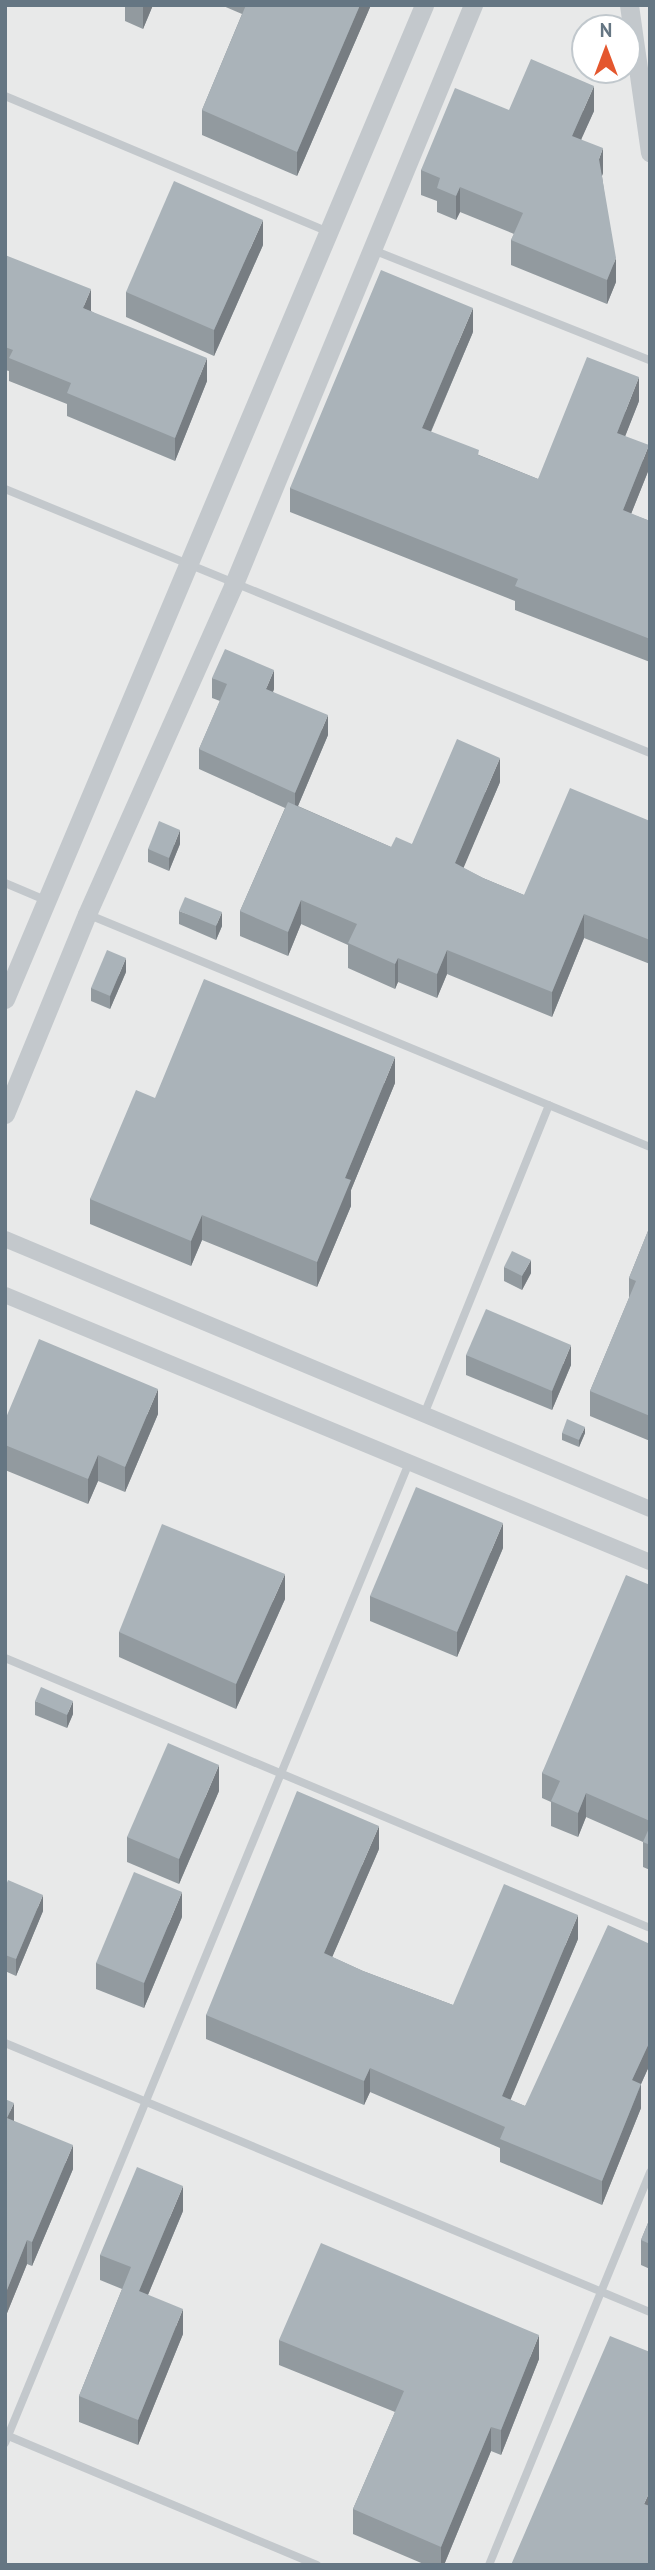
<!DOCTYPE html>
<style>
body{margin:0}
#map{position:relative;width:655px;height:2570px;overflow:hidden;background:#fafaf8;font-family:"PT Sans",sans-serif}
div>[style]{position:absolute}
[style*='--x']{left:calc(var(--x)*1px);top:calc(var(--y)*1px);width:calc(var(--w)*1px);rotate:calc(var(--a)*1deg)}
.built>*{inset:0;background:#e8e9e9}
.service>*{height:8px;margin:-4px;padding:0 4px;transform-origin:4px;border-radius:4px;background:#c3c8cc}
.minor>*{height:16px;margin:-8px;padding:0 8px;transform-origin:8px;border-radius:8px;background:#c3c8cc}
.tertiary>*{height:19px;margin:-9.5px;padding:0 9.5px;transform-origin:9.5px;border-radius:9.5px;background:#c3c8cc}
.wall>*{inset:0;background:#929a9f}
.shaded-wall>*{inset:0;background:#777d82}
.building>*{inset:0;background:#aab3b9}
span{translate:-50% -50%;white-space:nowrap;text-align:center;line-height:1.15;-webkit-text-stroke:7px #fff;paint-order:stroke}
.frame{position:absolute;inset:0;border:7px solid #657683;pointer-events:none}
.north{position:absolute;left:571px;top:14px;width:70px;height:70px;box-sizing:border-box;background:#fff;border:2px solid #c1c8cd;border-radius:50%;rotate:0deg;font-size:19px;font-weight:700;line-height:28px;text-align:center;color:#657683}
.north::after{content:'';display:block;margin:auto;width:24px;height:32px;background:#e4572e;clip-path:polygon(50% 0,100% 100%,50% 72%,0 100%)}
</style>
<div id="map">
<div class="built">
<i style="clip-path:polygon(evenodd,5px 5px,650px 5px,650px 2565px,5px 2565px,5px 5px,585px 28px,627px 28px,627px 70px,585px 70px,585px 28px)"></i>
</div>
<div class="service">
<i style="--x:5;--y:96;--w:350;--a:22.8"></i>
<i style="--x:373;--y:250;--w:298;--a:21.7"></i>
<i style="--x:5;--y:489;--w:697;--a:22.26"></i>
<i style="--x:5;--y:883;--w:43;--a:23"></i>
<i style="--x:87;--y:914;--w:609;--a:22.48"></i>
<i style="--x:425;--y:1412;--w:331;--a:-68"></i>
<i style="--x:5;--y:1658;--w:699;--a:22.71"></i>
<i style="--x:5;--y:2043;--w:699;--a:22.64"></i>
<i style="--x:6;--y:2435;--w:337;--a:22.7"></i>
<i style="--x:5;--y:2443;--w:1060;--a:-67.6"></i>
<i style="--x:489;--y:2565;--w:425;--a:-67.7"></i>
</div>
<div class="minor">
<i style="--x:5;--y:1239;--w:699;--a:22.71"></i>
<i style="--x:5;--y:1295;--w:698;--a:22.49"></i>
</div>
<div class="tertiary">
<i style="--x:629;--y:5;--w:149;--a:81.9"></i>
<i style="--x:5;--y:999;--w:1079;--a:-67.14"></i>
<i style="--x:5;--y:1114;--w:216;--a:-67.7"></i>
<i style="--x:87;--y:914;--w:359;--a:-66"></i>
<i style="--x:233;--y:586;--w:629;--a:-67.56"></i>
</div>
<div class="wall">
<i style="clip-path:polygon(125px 5px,153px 5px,143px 29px,125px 21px)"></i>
<i style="clip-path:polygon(221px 5px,371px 5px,297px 176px,202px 135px,202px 110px,242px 14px)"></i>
<i style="clip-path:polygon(509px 110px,594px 111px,581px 139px,603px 173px,602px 176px,616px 282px,607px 304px,511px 265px,511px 240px,514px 234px,460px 212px,456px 220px,437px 212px,437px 201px,421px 195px,421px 170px)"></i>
<i style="clip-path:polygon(263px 245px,214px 356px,126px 317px,126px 292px)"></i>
<i style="clip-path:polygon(5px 255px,91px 311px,207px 381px,175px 461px,67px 416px,67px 404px,9px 381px,9px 371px,5px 370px)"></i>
<i style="clip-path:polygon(473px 332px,431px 432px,479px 455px,538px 479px,639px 401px,625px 436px,649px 469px,631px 514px,650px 521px,650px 662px,515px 610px,515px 601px,290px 512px,290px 488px)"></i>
<i style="clip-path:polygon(212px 678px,274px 689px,273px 692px,328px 735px,298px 806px,391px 847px,412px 844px,500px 782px,463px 868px,483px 878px,524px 895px,650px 821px,650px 964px,584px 938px,552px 1017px,447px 974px,437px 998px,398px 982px,395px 989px,348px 968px,348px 945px,301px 924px,288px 956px,240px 936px,240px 911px,285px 808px,199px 769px,199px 749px,220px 701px,212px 698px)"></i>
<i style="clip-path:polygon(180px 844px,169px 871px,148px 862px,148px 849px)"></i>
<i style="clip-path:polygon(179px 911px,222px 926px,216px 940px,179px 924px)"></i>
<i style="clip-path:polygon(126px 972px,110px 1009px,91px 1001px,91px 988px)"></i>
<i style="clip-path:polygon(395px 1083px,351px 1190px,351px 1206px,317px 1287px,202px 1240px,191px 1266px,90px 1224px,90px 1199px,155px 1098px)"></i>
<i style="clip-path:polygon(650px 1226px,650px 1441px,590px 1416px,590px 1391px,629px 1298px,629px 1278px)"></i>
<i style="clip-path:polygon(504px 1267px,531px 1273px,522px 1290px,504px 1281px)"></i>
<i style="clip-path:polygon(466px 1355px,571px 1365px,552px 1410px,466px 1375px)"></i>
<i style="clip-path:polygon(158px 1414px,125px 1492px,98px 1481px,88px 1504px,5px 1470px,5px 1420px)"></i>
<i style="clip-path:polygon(562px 1433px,585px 1433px,579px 1447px,562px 1440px)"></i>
<i style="clip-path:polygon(503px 1548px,457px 1657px,370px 1621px,370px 1596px)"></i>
<i style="clip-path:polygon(650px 1585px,650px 1870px,643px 1867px,643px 1842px,586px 1817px,578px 1837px,551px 1826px,551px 1802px,542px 1798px,542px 1773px)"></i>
<i style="clip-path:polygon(285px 1599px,236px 1709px,119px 1657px,119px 1632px)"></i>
<i style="clip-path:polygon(35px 1701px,73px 1714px,67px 1728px,35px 1715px)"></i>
<i style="clip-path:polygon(219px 1791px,179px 1884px,127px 1862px,127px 1837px)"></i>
<i style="clip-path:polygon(379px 1849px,332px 1957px,363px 1971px,453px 2005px,578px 1939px,510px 2100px,525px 2106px,650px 1944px,650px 2064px,641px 2084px,641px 2108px,602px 2205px,500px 2162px,500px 2148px,370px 2092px,364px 2105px,206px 2039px,206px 2015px)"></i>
<i style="clip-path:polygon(5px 1888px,43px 1911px,16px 1976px,5px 1971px)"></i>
<i style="clip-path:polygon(182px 1917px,144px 2008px,96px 1989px,96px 1963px)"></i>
<i style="clip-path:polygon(5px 2099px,14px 2121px,73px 2169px,32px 2266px,27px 2264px,5px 2318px)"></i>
<i style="clip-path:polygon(183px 2211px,148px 2295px,183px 2334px,138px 2445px,79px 2422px,79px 2396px,122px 2289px,100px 2280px,100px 2255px)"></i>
<i style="clip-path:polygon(650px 2218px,650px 2269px,641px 2265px,641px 2240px)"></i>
<i style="clip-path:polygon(279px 2340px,539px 2359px,501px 2455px,491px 2451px,444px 2565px,426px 2565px,353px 2534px,353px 2509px,395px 2412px,279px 2365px)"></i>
</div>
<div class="shaded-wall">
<i style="clip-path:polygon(143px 5px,153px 5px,143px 29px)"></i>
<i style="clip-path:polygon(360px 5px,371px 5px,297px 176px,297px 152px)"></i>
<i style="clip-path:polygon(594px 86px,594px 111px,572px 160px,572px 136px)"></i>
<i style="clip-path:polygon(603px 148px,603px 173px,599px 183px,599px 159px)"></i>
<i style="clip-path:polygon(460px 187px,460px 212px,456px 220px,456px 196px)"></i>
<i style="clip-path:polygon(263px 220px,263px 245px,214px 356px,214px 330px)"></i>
<i style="clip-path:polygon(616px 258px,616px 282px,607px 304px,607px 280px)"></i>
<i style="clip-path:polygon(91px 289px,91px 312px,83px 308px)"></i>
<i style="clip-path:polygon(473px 308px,473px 332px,422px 452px,422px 428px)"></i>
<i style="clip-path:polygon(207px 358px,207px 381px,175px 461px,175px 438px)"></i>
<i style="clip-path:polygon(639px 377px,639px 401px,617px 457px,617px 433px)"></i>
<i style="clip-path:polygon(649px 445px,649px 469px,623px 534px,623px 510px)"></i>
<i style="clip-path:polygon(274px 670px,274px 689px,266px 709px,266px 689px)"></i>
<i style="clip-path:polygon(328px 715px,328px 735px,295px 813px,295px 793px)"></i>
<i style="clip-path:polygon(500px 758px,500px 782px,455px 888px,455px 863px)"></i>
<i style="clip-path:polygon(180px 830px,180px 844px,169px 871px,169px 858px)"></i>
<i style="clip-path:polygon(301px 900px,301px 924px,288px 956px,288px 932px)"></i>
<i style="clip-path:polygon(222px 912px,222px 926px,216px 940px,216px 926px)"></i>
<i style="clip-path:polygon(584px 914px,584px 938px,552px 1017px,552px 992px)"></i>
<i style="clip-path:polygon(447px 950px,447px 974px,437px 998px,437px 974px)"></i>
<i style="clip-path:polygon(126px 958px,126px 972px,110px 1009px,110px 996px)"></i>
<i style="clip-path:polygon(398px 958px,398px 982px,395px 989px,395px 964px)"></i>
<i style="clip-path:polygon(395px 1057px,395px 1083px,351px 1190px,351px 1206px,317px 1287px,317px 1262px,345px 1178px)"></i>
<i style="clip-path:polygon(202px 1215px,202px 1240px,191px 1266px,191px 1241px)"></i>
<i style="clip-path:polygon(531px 1260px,531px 1273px,522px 1290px,522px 1276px)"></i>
<i style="clip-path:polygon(571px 1345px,571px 1365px,552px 1410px,552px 1391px)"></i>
<i style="clip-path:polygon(158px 1389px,158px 1414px,125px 1492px,125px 1467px)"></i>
<i style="clip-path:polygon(585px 1427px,585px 1433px,579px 1447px,579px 1440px)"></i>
<i style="clip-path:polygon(98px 1455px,98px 1481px,88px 1504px,88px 1479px)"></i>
<i style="clip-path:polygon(503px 1523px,503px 1548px,457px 1657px,457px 1632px)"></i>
<i style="clip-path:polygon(285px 1574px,285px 1599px,236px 1709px,236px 1684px)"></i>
<i style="clip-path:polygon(73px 1701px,73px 1714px,67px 1728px,67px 1715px)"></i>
<i style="clip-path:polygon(219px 1765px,219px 1791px,179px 1884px,179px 1859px)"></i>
<i style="clip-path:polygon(586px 1793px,586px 1817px,578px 1837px,578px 1813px)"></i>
<i style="clip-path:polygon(379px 1826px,379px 1849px,324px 1976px,324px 1953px)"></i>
<i style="clip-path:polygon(182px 1892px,182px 1917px,144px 2008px,144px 1983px)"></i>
<i style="clip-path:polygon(43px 1895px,43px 1911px,16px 1976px,16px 1959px)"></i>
<i style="clip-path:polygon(578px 1915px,578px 1939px,502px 2120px,502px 2096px)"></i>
<i style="clip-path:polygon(650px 2041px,650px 2064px,632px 2104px,632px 2080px)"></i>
<i style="clip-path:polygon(370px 2068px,370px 2092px,364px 2105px,364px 2081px)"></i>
<i style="clip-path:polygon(641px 2084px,641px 2108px,602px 2205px,602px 2181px)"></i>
<i style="clip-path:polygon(14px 2103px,14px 2127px,7px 2118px)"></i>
<i style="clip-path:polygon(73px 2145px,73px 2169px,32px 2266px,32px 2242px)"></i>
<i style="clip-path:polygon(183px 2186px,183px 2211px,139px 2316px,139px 2291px)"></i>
<i style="clip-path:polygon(27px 2240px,27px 2264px,5px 2318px,5px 2295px)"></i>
<i style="clip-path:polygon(183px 2309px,183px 2334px,138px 2445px,138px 2420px)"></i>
<i style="clip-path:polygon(539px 2335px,539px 2359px,501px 2455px,501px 2430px)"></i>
<i style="clip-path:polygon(491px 2427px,491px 2451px,444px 2565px,441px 2565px,441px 2547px)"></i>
<i style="clip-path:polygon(650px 2491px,650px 2517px,644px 2504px)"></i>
</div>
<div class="building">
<i style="clip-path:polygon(246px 5px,360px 5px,297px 152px,202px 110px)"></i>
<i style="clip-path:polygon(531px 59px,594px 86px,572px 136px,603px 148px,599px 159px,616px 258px,607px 280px,511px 240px,523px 213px,460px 187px,456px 196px,437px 188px,440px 178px,421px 170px,455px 88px,509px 110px)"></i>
<i style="clip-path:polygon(174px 181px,263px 220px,214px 330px,126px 292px)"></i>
<i style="clip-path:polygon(5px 255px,91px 289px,83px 308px,207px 358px,175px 438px,67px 393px,71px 383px,9px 358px,13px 350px,5px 347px)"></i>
<i style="clip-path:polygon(381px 270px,473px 308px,422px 428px,479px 450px,478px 455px,538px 479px,587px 357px,639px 377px,617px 433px,649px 445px,623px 510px,650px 521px,650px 639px,515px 586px,518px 579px,290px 488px)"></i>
<i style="clip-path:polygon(225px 649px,274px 670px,266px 689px,328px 715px,295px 793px,199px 749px,227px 684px,212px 678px)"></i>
<i style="clip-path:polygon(457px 739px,500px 758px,455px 863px,483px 878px,524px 895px,570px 788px,650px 821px,650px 940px,584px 914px,552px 992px,447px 950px,437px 974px,398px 958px,395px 964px,348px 943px,357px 924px,301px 900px,288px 932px,240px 911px,288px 802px,391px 847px,396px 837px,412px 844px)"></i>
<i style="clip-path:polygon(159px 821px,180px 830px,169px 858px,148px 849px)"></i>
<i style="clip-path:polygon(185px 897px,222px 912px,216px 926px,179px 911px)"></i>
<i style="clip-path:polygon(107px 950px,126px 958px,110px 996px,91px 988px)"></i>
<i style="clip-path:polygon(204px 979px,395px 1057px,345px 1178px,351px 1180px,317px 1262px,202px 1215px,191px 1241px,90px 1199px,136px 1090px,155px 1098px)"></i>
<i style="clip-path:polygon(650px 1226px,650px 1416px,590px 1391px,636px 1281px,629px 1278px)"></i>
<i style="clip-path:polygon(512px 1251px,531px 1260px,522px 1276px,504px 1267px)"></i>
<i style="clip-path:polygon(486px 1309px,571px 1345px,552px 1391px,466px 1355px)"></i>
<i style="clip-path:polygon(39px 1339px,158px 1389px,125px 1467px,98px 1455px,88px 1479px,5px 1445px,5px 1420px)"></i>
<i style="clip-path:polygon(567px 1419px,585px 1427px,579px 1440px,562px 1433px)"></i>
<i style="clip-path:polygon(416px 1487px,503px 1523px,457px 1632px,370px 1596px)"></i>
<i style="clip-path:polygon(162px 1524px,285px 1574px,236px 1684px,119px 1632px)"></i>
<i style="clip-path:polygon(626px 1575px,650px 1585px,650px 1821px,586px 1793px,578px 1813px,551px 1801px,560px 1781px,542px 1773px)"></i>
<i style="clip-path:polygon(41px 1687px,73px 1701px,67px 1715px,35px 1701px)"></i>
<i style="clip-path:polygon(168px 1743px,219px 1765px,179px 1859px,127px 1837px)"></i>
<i style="clip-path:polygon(297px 1791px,379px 1826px,324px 1953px,363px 1971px,453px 2005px,504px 1884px,578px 1915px,502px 2096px,525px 2106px,608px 1925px,650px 1944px,650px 2041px,632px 2080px,641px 2084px,602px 2181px,500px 2139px,505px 2127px,370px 2068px,364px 2081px,206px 2015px)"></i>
<i style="clip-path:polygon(650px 1826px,650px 1845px,643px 1842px)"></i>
<i style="clip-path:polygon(134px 1872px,182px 1892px,144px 1983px,96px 1963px)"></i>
<i style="clip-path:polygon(8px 1880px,43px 1895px,16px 1959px,5px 1955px,5px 1888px)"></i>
<i style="clip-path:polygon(5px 2099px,14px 2103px,7px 2118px,73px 2145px,32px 2242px,27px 2240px,5px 2295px)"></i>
<i style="clip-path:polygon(137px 2167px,183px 2186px,139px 2291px,183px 2309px,138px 2420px,79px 2396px,131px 2267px,100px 2255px)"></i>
<i style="clip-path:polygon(650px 2218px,650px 2244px,641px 2240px)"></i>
<i style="clip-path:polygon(321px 2243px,539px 2335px,501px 2430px,491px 2427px,441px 2547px,353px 2509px,404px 2391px,279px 2340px)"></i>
<i style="clip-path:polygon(610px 2336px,650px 2352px,650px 2491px,644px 2504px,650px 2506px,650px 2565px,511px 2565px)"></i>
</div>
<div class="frame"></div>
<div class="north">N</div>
</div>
